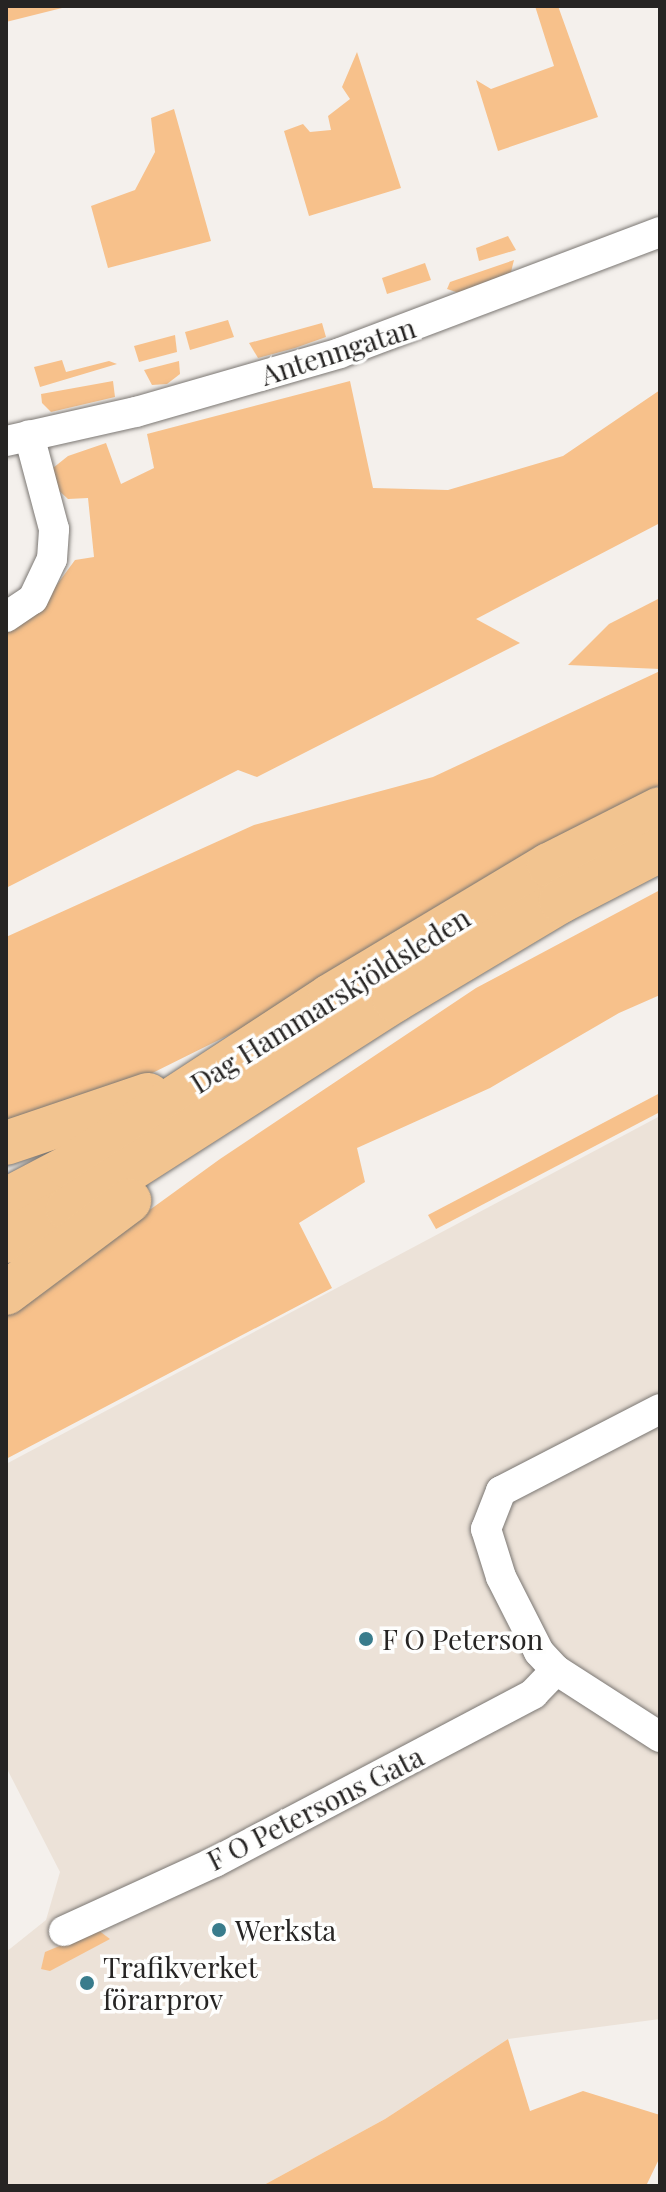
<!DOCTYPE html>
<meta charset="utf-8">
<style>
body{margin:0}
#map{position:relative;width:666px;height:2192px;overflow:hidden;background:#f4f0ec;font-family:"Playfair Display",serif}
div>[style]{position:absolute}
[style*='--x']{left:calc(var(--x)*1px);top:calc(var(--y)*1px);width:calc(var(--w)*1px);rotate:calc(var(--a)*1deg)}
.built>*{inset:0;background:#ece2d8}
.green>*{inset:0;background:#f7c18b}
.roads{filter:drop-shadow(0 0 2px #7b7773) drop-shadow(0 0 2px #7b7773)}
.street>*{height:30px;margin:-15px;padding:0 15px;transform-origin:15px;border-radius:15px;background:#fff}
.primary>*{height:44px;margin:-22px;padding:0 22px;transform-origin:22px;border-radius:22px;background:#f2c490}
.dots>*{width:22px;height:22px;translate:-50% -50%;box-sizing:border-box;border:4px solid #fefefd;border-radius:50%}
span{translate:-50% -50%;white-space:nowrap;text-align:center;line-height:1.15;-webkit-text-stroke:7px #fefefd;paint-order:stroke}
.street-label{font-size:28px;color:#262423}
.poi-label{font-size:28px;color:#262423}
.left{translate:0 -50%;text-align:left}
.frame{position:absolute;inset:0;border:8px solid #262423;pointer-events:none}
</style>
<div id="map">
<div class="built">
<i style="clip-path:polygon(660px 1116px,660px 2019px,508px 2039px,385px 2119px,262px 2186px,6px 2186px,6px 1952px,46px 1920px,60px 1872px,6px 1767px,6px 1464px)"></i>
</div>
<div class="green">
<i style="clip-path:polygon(6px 6px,70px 6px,6px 22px)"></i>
<i style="clip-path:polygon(535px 6px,558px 6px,598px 117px,498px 151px,476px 80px,491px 89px,554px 66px)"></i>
<i style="clip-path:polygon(357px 52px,401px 188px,309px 216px,284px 131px,303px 124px,310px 132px,331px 130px,328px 116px,350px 99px,342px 87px)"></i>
<i style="clip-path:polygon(174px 109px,211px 241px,108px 268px,91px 206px,135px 190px,155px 152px,151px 118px)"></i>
<i style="clip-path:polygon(508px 236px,516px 250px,479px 261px,476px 248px)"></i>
<i style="clip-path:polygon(514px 260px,511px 272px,459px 293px,447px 289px,450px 282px)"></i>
<i style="clip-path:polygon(425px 263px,431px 280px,387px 294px,382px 278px)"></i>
<i style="clip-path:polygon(228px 320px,234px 337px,190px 350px,185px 332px)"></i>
<i style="clip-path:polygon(322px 323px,326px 337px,295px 348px,258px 358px,249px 343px)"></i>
<i style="clip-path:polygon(175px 335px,177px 352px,139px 362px,134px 346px)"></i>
<i style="clip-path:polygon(62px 360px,66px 372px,109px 361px,117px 364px,40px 387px,34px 367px)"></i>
<i style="clip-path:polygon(179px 361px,180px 374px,167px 384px,152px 385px,144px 370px)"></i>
<i style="clip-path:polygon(113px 381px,115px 397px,51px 412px,42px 403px,41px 394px)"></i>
<i style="clip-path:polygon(350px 381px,373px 488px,448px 490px,563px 456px,660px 390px,660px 523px,476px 619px,520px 643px,257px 777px,238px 770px,6px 888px,6px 633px,37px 612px,75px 560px,94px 557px,88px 498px,68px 499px,43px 476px,68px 456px,106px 443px,121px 484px,154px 468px,147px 434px)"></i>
<i style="clip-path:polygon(660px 598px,660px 669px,568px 665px,609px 624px)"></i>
<i style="clip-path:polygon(660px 671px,660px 785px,535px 848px,237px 1031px,104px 1097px,6px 1126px,6px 937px,254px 825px,433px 777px)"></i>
<i style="clip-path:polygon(660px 890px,660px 995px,619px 1013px,490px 1088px,357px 1148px,365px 1182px,299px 1223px,332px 1288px,6px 1459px,6px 1314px,220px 1159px,476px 988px)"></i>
<i style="clip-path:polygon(660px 1093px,660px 1112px,436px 1229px,428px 1215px)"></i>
<i style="clip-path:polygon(98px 1930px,110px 1939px,50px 1971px,41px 1969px,45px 1952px)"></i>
<i style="clip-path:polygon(508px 2039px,530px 2111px,583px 2091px,660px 2115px,660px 2157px,646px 2186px,262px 2186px,385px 2119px)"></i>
</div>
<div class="roads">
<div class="street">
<i style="--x:6;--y:441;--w:133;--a:-12.6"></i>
<i style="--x:136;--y:412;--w:212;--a:-16.1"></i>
<i style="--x:340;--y:353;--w:342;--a:-20.7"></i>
<i style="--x:6;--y:617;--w:32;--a:-34"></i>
<i style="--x:33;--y:599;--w:44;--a:-64.6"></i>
<i style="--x:52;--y:559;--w:30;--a:-86"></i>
<i style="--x:54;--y:529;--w:97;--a:-104.9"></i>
<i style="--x:660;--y:1409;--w:179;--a:152.7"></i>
<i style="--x:501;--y:1491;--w:41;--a:111.5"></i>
<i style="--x:486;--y:1529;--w:50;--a:72.6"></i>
<i style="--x:501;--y:1577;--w:84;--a:63.1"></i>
<i style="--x:539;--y:1652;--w:25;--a:47"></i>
<i style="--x:556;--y:1670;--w:124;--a:32.8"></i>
<i style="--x:64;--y:1931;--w:166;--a:-24.6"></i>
<i style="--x:215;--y:1862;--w:360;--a:-27.8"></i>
<i style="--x:533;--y:1694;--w:33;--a:-46"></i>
</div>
<div class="primary">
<i style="--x:6;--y:1143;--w:150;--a:-18.7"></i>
<i style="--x:6;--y:1200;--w:71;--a:-27.6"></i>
<i style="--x:69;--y:1167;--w:312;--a:-33.2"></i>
<i style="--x:330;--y:996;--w:255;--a:-30.9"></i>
<i style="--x:549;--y:865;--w:124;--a:-26.8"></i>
<i style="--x:6;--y:1241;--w:70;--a:-27.3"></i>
<i style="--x:68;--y:1209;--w:388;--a:-32.6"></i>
<i style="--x:395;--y:1000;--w:193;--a:-30.8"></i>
<i style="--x:561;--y:901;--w:111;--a:-27.3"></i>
<i style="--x:6;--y:1293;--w:154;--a:-36.8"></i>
</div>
</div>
<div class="dots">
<i style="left:366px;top:1639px;background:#397c8c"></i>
<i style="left:219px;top:1930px;background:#397c8c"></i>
<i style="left:87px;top:1983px;background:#397c8c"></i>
</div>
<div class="street-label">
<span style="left:338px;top:351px;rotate:-18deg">Antenngatan</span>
<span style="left:330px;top:1000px;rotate:-32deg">Dag Hammarskjöldsleden</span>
<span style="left:315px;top:1808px;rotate:-27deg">F O Petersons Gata</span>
</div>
<div class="poi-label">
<span class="left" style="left:382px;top:1639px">F O Peterson</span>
<span class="left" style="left:235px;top:1930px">Werksta</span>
<span class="left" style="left:103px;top:1983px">Trafikverket<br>förarprov</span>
</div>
<div class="frame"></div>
</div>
